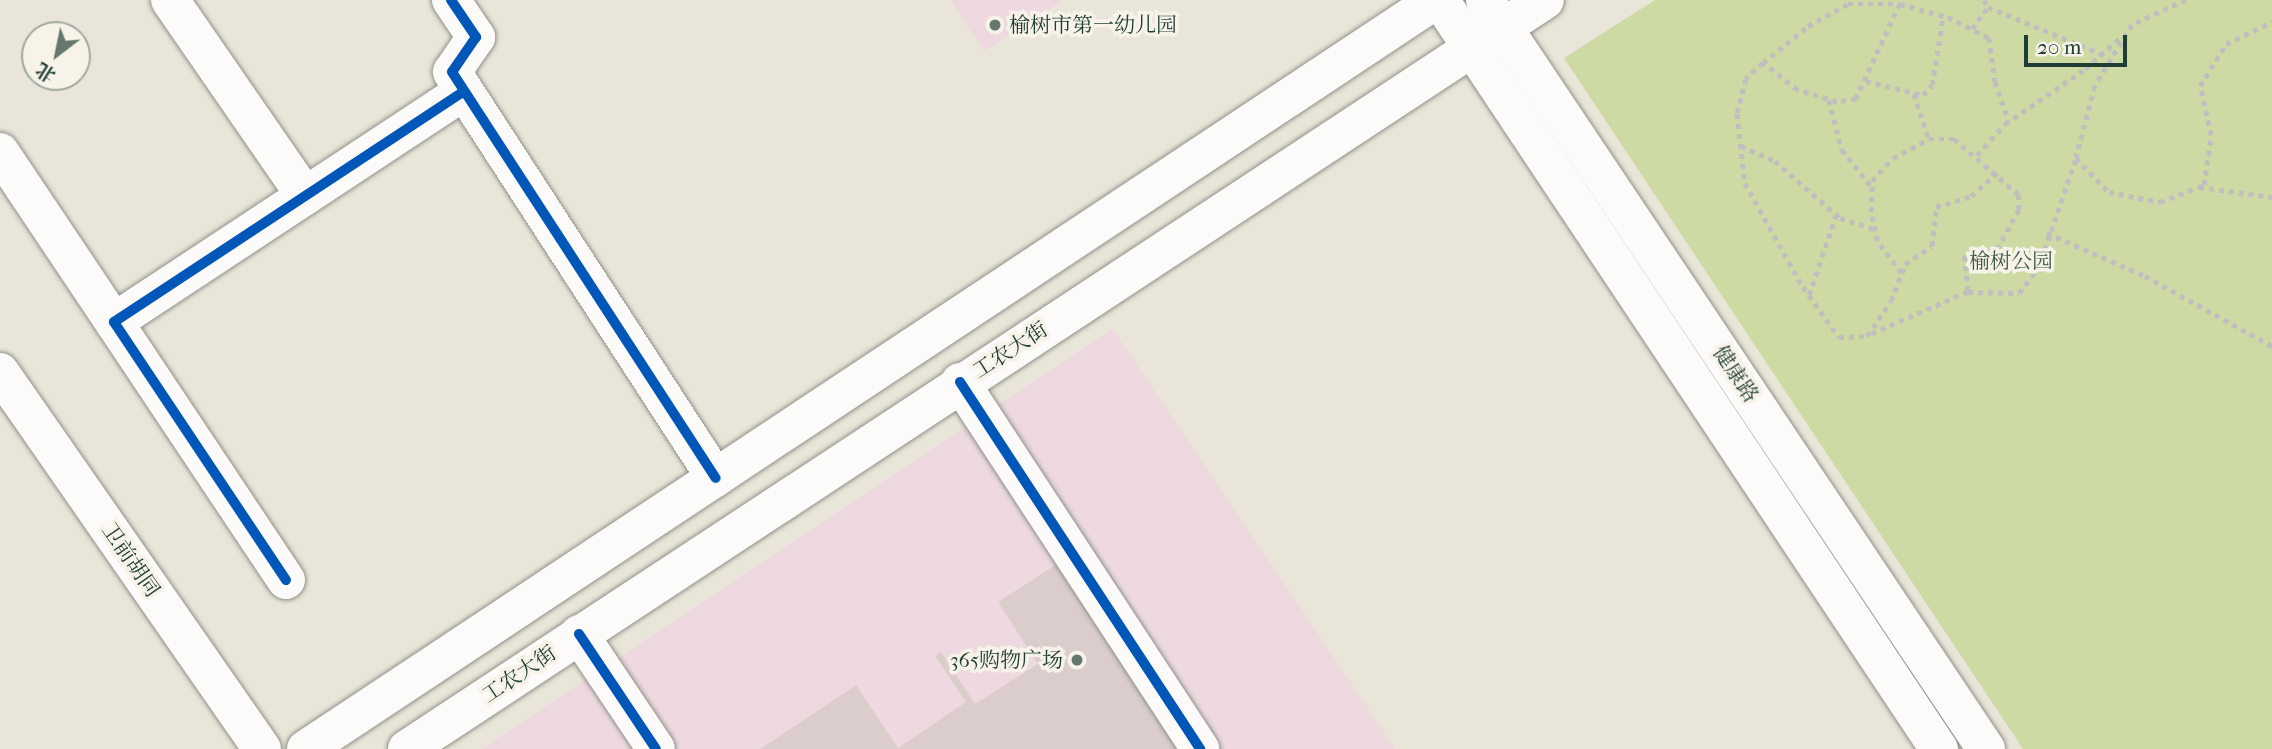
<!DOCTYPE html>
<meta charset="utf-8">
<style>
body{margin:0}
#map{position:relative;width:2272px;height:749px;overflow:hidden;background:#e9e5d8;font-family:"IM FELL French Canon","Noto Serif SC",serif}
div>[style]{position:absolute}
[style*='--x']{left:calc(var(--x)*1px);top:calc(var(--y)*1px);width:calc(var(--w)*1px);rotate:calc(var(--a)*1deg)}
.built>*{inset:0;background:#edd9df}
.green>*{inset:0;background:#cddaa3}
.building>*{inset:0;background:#dacdcb}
.path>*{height:4.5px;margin-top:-2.25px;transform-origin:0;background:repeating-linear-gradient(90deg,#bdc0bc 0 5px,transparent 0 10px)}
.roads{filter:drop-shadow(0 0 2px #8f928a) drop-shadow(0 0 2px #8f928a)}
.minor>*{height:38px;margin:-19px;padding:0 19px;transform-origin:19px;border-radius:19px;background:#fcfbf9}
.secondary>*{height:38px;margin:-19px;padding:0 19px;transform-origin:19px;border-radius:19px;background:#fcfbf9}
.cycleway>*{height:10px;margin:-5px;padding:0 5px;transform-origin:5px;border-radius:5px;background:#0057b8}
.dots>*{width:19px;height:19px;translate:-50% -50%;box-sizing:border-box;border:4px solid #f7f3e8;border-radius:50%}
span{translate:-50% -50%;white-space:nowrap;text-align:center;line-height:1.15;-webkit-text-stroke:7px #f7f3e8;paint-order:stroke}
.poi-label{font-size:21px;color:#1f3d34}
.left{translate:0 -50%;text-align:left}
.right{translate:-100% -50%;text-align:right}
.park-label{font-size:21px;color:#3d5b41}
.street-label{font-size:21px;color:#1f3d34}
.north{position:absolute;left:21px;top:21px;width:70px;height:70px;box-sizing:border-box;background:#f7f3e8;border:2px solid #a1aaa0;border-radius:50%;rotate:212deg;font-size:19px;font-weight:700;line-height:28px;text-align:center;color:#1f3d34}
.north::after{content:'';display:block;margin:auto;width:24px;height:32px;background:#66786d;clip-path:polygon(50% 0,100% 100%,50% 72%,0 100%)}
.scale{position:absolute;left:2024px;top:35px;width:103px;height:32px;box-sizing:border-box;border:4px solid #1f3d34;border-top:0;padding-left:9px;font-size:21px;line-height:24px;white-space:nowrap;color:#1f3d34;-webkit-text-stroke:5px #f7f3e8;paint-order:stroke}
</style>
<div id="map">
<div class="built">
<i style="clip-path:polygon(951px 0,1063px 0,984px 51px)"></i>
<i style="clip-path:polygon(1113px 329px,1395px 749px,482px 749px)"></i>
</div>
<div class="green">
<i style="clip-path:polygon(1655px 0,2272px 0,2272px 749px,2023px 749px,1564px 58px)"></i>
</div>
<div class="building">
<i style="clip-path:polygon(1057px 564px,1178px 749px,760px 749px,856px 685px,898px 748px,966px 702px,935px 656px,941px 652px,975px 704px,1038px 664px,998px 602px)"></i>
</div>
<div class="path">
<i style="--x:1984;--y:0;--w:8;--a:60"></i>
<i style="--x:2186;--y:0;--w:60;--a:155.2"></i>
<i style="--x:2132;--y:25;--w:71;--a:121.2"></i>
<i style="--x:2095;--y:86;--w:74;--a:104.8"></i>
<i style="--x:2076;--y:158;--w:47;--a:45.9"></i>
<i style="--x:2109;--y:192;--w:52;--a:11.1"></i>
<i style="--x:2160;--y:202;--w:47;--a:-21.1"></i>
<i style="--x:2204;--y:185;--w:50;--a:-82"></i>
<i style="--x:2211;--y:135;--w:50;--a:-102.7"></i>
<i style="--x:2200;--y:86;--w:49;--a:-58.2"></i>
<i style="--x:2226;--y:44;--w:51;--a:-25.6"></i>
<i style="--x:1900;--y:4;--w:105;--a:114.9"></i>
<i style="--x:1856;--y:99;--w:19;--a:171"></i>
<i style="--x:1837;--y:102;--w:42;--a:-163.3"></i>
<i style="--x:1797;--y:90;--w:43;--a:-141.5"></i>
<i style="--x:1763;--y:63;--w:58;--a:-39.4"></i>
<i style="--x:1808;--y:26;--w:46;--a:-28.8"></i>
<i style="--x:1848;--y:4;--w:52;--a:0"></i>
<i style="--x:1900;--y:4;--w:50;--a:15.2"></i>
<i style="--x:1948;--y:17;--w:46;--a:27.1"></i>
<i style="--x:1989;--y:38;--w:44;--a:82.2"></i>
<i style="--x:1995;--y:82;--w:41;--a:70.3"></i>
<i style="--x:1972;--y:29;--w:27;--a:-54"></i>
<i style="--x:1988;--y:7;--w:123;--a:22.4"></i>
<i style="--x:1763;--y:63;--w:23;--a:137"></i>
<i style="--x:1746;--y:79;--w:36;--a:104"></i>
<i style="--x:1737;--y:114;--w:69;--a:83.4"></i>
<i style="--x:1745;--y:183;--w:119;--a:60.9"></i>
<i style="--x:1803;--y:287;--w:62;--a:54.2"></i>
<i style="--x:1839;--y:337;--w:28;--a:-2"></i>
<i style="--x:1866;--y:81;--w:59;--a:13.8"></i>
<i style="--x:1923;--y:95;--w:13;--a:-48"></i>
<i style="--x:1932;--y:85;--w:70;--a:-80.9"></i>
<i style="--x:1914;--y:94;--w:47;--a:71.6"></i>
<i style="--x:1929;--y:139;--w:25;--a:0"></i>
<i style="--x:1954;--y:139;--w:86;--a:40.7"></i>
<i style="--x:2019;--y:195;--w:15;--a:90"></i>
<i style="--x:2019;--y:210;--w:48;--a:118.7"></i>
<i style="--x:1996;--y:252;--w:31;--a:173"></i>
<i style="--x:1965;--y:256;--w:36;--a:85"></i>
<i style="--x:1968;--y:292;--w:51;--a:1.1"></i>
<i style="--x:2019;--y:293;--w:31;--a:-52"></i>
<i style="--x:2038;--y:269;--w:117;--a:-71.1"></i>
<i style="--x:1829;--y:100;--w:52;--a:75.4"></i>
<i style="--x:1842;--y:150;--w:46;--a:51.1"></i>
<i style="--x:1741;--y:146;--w:37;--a:24"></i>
<i style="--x:1775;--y:161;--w:86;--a:41.2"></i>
<i style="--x:1840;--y:218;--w:36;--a:18"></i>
<i style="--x:1977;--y:155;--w:42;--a:-47.9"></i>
<i style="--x:2005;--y:124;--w:97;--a:-34.5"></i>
<i style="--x:2085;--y:69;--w:47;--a:-41.5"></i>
<i style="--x:2199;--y:187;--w:74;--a:7.8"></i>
<i style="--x:2047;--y:233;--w:107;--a:23.7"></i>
<i style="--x:2145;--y:276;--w:145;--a:28.9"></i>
<i style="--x:1901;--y:273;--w:40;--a:-127"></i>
<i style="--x:1877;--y:241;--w:30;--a:-102"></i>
<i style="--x:1871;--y:212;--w:31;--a:-88"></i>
<i style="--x:1872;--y:181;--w:31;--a:-48"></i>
<i style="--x:1893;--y:158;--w:41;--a:-27.8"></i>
<i style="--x:1968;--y:292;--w:110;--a:156.5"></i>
<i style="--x:1867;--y:336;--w:42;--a:-55.6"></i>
<i style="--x:1891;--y:301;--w:40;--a:-69"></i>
<i style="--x:1905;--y:264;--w:32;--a:-34"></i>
<i style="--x:1932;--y:246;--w:39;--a:-84"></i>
<i style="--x:1936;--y:207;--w:37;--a:-17"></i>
<i style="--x:1971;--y:196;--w:35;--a:-41"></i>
<i style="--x:1809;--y:295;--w:84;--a:-71.4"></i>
</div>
<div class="roads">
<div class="minor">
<i style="--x:170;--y:0;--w:238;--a:55.4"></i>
<i style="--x:451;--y:0;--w:45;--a:56"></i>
<i style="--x:476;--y:37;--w:42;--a:124.4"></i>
<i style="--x:452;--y:72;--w:484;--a:57"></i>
<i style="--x:0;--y:152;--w:205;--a:56.2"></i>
<i style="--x:0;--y:372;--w:459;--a:55.2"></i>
<i style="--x:960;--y:382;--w:439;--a:56.8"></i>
<i style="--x:286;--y:580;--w:310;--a:-123.7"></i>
<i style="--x:114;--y:322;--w:419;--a:-33.4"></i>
<i style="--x:579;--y:634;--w:138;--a:56.2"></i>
</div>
<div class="secondary">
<i style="--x:1440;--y:0;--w:900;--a:56.33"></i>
<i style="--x:1485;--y:0;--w:901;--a:56.22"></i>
<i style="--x:306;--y:749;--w:1356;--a:-33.54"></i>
<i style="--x:407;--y:749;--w:1362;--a:-33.35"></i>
</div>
</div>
<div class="cycleway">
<i style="--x:451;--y:0;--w:45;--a:56"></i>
<i style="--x:476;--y:37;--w:42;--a:124.4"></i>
<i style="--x:452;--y:72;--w:484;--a:57"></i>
<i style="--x:960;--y:382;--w:439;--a:56.8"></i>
<i style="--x:286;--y:580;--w:310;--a:-123.7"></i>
<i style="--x:114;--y:322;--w:419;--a:-33.4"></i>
<i style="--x:579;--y:634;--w:138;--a:56.2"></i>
</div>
<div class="dots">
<i style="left:995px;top:25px;background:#66786d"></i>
<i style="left:1077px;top:660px;background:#66786d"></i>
</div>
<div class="poi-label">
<span class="left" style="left:1009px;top:25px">榆树市第一幼儿园</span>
<span class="right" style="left:1063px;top:660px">365购物广场</span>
</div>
<div class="park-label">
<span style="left:2011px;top:261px">榆树公园</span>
</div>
<div class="street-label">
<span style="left:1010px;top:350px;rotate:-33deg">工农大街</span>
<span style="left:1736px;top:374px;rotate:56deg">健康路</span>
<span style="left:131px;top:560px;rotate:55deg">卫前胡同</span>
<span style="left:519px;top:674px;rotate:-34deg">工农大街</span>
</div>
<div class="north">北</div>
<div class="scale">20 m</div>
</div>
